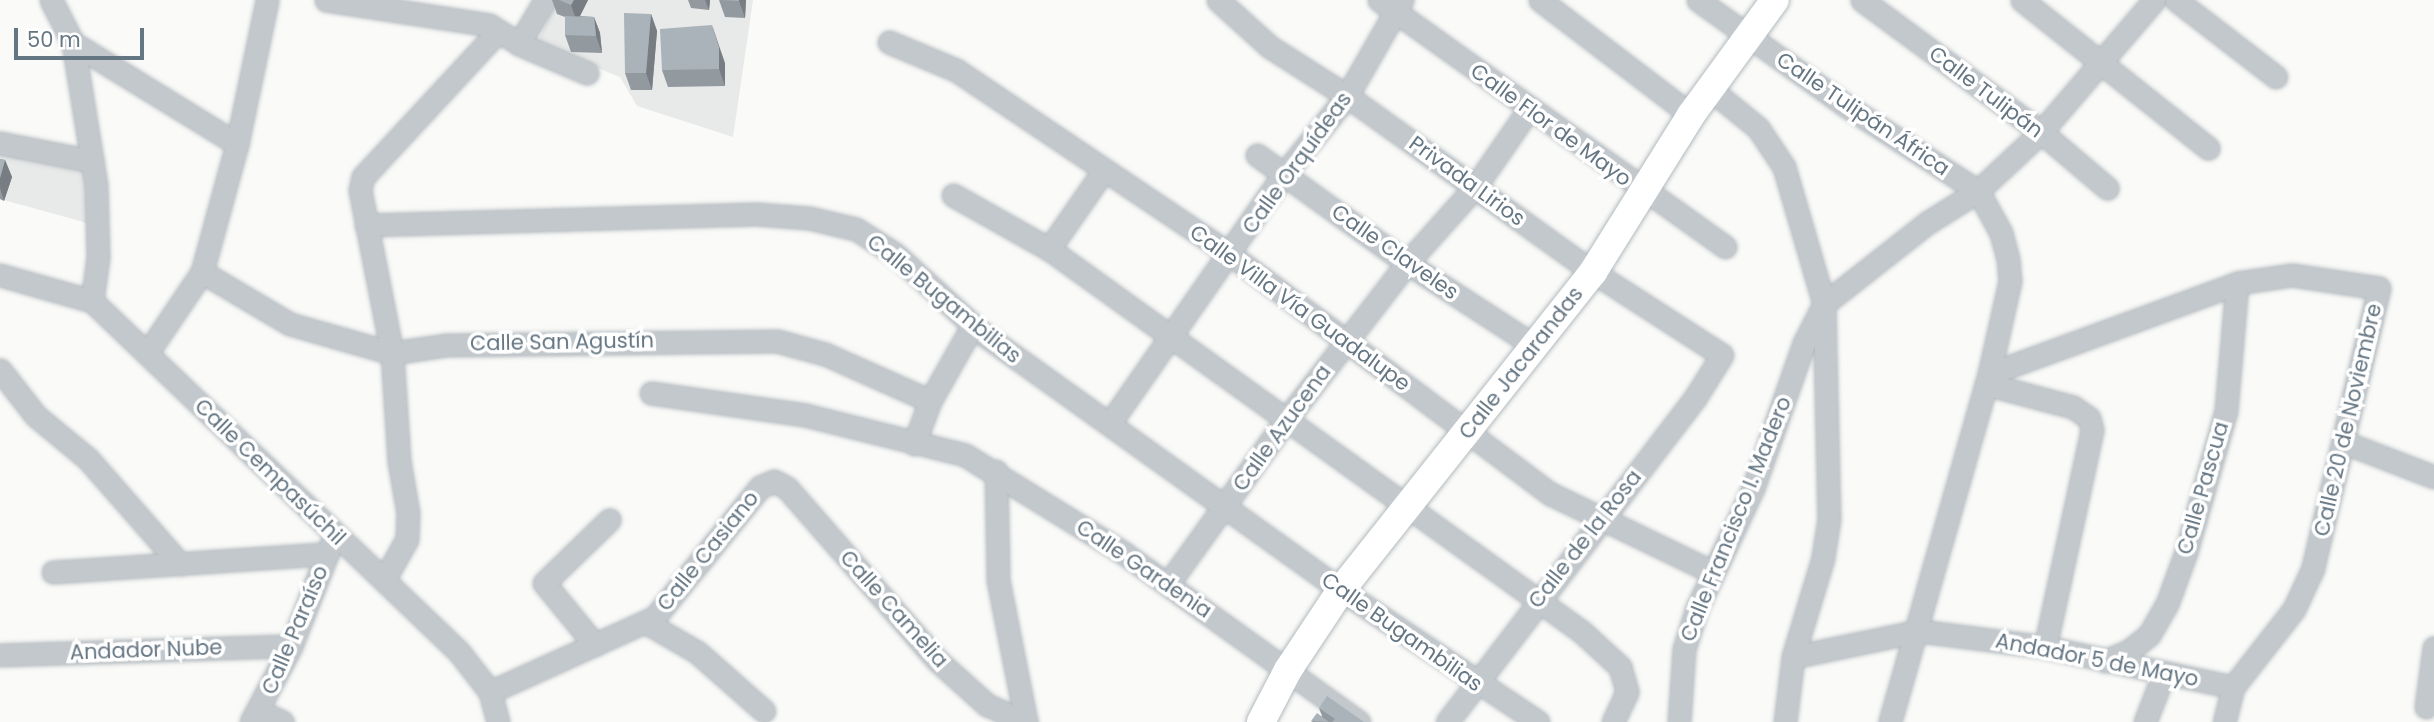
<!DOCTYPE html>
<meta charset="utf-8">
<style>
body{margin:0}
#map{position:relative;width:2434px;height:722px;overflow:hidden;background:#fafaf8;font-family:Poppins,sans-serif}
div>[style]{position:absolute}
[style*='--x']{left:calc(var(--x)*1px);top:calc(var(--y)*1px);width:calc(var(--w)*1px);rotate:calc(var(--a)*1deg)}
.built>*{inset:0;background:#e8e9e9}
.roads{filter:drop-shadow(0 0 2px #b3babf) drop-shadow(0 0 2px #b3babf)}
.street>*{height:21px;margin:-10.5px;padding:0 10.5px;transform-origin:10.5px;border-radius:10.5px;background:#c3c8cc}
.secondary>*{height:28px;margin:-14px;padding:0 14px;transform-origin:14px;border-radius:14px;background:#fff}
.wall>*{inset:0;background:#929a9f}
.shaded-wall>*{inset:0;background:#777d82}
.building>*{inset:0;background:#aab3b9}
span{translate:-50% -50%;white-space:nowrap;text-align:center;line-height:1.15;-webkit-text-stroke:7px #fff;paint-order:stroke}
.street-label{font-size:21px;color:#657683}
.scale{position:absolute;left:14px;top:28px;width:130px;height:32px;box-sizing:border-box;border:4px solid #657683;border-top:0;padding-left:9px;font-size:21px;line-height:24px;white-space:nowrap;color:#657683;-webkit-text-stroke:5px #fff;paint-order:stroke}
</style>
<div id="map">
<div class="built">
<i style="clip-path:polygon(557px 0,753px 0,733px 137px,637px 106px,620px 77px,537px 44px)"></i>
<i style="clip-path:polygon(0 145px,92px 170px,91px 224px,0 199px)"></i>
</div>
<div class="roads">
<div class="street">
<i style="--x:51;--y:0;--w:48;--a:62.9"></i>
<i style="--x:73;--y:43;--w:144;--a:80.8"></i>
<i style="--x:96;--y:185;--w:72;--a:88.4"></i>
<i style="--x:98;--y:257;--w:44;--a:97.8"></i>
<i style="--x:326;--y:0;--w:165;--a:8.7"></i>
<i style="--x:489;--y:25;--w:36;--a:32"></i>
<i style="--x:519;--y:44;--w:74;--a:23.1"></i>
<i style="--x:1218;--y:0;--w:70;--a:42.1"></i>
<i style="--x:1270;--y:47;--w:91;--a:32.5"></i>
<i style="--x:1347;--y:96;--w:302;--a:35.6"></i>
<i style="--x:1593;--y:272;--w:153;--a:32.8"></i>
<i style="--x:1722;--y:355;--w:51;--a:122.1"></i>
<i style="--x:1695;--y:398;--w:408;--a:127.4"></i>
<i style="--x:1379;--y:0;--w:425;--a:35.5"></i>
<i style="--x:1540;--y:0;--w:190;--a:37.3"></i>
<i style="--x:1698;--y:0;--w:184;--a:35.5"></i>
<i style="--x:1848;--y:107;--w:155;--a:32.9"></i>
<i style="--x:1978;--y:191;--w:48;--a:61.3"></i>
<i style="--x:2001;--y:233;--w:27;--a:75"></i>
<i style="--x:2008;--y:259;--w:22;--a:85"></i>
<i style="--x:2010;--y:281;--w:95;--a:102.7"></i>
<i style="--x:1989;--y:374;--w:362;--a:105.9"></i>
<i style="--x:1862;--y:0;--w:222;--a:36.4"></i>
<i style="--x:2041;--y:132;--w:87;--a:40.3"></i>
<i style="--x:2022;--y:0;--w:238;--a:38.5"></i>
<i style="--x:2176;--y:0;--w:126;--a:37.6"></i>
<i style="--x:889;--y:42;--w:73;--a:22.7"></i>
<i style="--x:956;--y:70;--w:331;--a:33.9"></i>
<i style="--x:1231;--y:255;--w:399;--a:36.8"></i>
<i style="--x:1551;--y:494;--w:179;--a:25.8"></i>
<i style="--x:73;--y:43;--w:193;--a:31.6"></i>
<i style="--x:519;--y:44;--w:51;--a:-59.4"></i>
<i style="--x:1710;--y:89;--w:62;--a:39.1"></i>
<i style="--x:1758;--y:128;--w:47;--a:56.3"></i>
<i style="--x:1784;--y:167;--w:143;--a:73.7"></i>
<i style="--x:1824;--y:304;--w:215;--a:88.7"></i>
<i style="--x:1829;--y:519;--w:39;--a:99"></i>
<i style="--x:1823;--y:558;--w:103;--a:106.9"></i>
<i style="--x:1793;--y:657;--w:65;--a:97"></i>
<i style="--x:0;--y:143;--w:94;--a:11.1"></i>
<i style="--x:1257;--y:155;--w:185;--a:35.8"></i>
<i style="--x:1407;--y:263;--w:153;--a:33"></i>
<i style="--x:953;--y:195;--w:110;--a:29.4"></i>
<i style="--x:1049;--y:249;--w:656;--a:35.7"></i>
<i style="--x:1582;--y:632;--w:52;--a:42.6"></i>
<i style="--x:1620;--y:667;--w:26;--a:74"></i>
<i style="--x:1627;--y:692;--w:33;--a:115"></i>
<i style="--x:366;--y:225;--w:390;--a:-1.6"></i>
<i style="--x:756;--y:214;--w:53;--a:4.3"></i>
<i style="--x:809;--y:218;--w:48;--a:13.2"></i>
<i style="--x:856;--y:229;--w:46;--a:32.7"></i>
<i style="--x:895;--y:254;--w:114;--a:42.5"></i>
<i style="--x:979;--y:331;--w:445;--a:35.6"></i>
<i style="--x:1341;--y:590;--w:237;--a:33.8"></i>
<i style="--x:1049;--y:249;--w:96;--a:-55.2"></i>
<i style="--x:202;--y:272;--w:102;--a:30.6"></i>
<i style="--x:290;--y:324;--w:106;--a:15.9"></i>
<i style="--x:392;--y:353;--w:56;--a:-8.3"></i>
<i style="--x:447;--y:345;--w:330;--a:-0.7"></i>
<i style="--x:777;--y:341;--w:50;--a:15.2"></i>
<i style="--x:825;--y:354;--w:115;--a:24.1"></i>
<i style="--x:0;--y:275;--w:96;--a:15.8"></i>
<i style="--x:92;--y:301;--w:508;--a:43.72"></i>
<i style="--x:459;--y:652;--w:51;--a:52.2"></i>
<i style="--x:490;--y:692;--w:31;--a:75"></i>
<i style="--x:148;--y:352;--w:97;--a:-56"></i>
<i style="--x:202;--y:272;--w:133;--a:-74.7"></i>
<i style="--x:237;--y:144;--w:147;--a:-78.2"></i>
<i style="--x:0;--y:370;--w:58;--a:52"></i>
<i style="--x:36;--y:416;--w:67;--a:39.6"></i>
<i style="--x:88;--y:459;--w:140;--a:48.8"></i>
<i style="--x:1989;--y:374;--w:264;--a:-20.1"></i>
<i style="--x:2237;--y:283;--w:56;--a:-8.3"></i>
<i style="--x:2292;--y:275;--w:88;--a:8.5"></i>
<i style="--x:2379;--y:288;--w:288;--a:103.3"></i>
<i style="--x:2313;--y:568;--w:45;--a:114.9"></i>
<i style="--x:2294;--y:609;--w:99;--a:128"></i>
<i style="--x:2233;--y:687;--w:36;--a:104"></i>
<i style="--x:1986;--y:384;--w:90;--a:14.8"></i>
<i style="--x:2073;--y:407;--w:19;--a:35"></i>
<i style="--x:2089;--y:418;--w:12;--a:76"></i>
<i style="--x:2092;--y:430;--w:222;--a:102.2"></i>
<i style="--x:651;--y:393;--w:156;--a:8.1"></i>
<i style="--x:805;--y:415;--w:165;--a:14"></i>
<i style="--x:965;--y:455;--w:188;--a:31.7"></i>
<i style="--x:1125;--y:554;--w:288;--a:35.7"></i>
<i style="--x:1110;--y:423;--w:304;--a:-55.1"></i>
<i style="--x:1284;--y:174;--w:100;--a:-51.1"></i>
<i style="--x:1347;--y:96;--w:111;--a:-60.2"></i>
<i style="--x:2346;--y:443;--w:94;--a:21.1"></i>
<i style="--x:914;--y:444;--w:46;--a:-69.6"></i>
<i style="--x:930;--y:401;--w:87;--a:-60.5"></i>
<i style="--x:996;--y:471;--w:109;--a:88.9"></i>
<i style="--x:998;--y:580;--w:145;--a:78.8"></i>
<i style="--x:53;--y:572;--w:275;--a:-3.8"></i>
<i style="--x:384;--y:580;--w:47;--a:-60.7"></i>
<i style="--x:407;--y:539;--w:26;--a:-88"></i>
<i style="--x:408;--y:513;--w:53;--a:-99.8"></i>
<i style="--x:399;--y:461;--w:108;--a:-93.7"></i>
<i style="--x:392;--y:353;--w:166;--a:-101.1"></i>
<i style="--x:360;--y:190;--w:13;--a:-77"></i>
<i style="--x:363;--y:177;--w:199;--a:-47.2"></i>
<i style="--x:1168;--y:584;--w:201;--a:-54.3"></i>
<i style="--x:1285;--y:421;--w:200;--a:-52.3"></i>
<i style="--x:1407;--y:263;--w:102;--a:-48.2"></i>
<i style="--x:1475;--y:187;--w:95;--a:-55.3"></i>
<i style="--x:645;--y:622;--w:60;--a:30"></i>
<i style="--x:697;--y:652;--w:89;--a:41.4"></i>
<i style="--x:595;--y:645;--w:80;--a:-129.4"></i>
<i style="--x:544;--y:583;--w:91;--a:-44.1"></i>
<i style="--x:0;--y:655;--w:291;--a:-1.8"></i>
<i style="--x:1793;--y:657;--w:129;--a:-11.7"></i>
<i style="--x:1919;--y:631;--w:127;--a:7.2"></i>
<i style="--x:2045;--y:647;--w:192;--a:12"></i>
<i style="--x:2105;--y:661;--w:26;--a:-23"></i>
<i style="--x:2129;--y:651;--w:26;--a:-39"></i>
<i style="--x:2149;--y:635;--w:36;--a:-60"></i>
<i style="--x:2167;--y:604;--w:55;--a:-69.9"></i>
<i style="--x:2186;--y:552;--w:147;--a:-74.2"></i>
<i style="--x:2226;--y:411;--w:128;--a:-85.1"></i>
<i style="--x:490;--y:692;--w:181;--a:-24.4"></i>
<i style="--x:655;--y:617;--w:167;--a:-51.1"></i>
<i style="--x:760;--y:487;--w:15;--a:-23"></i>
<i style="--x:774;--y:481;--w:15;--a:28"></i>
<i style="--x:787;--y:488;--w:230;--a:48.9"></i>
<i style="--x:938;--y:661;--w:66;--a:41.9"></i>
<i style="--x:987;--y:705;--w:43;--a:23.6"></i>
<i style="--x:2426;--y:707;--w:60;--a:-82.3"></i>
<i style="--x:259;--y:711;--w:26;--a:25"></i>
<i style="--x:251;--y:722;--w:86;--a:-62.2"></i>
<i style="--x:291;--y:646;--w:110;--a:-68.6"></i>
<i style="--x:1679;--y:722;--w:73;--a:-86.1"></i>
<i style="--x:1684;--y:649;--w:43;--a:-72.4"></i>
<i style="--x:1697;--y:608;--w:132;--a:-65"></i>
<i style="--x:1753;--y:488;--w:154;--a:-70.6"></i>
<i style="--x:1804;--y:343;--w:44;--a:-62.9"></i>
<i style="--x:1824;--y:304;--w:131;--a:-38.2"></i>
<i style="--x:1927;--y:223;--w:60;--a:-32.1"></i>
<i style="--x:1978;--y:191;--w:86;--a:-43.1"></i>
<i style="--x:2041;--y:132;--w:174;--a:-49.4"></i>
<i style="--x:2145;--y:722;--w:53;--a:-68.8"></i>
</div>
<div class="secondary">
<i style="--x:1261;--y:722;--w:59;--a:-62.6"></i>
<i style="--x:1288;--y:670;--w:96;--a:-56.5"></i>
<i style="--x:1341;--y:590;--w:406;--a:-51.6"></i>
<i style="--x:1593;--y:272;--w:185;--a:-58"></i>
<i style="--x:1691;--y:115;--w:142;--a:-53.9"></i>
</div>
</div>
<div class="wall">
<i style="clip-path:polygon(552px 0,588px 0,580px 16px,594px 17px,600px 33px,602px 53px,571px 52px,565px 35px,565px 17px,557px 14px)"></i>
<i style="clip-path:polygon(688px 0,710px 0,709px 10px,691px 8px)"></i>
<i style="clip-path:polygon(719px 0,746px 0,745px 18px,725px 17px)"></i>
<i style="clip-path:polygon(651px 14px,657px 31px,652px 90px,631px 90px,625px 73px)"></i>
<i style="clip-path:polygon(725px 63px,725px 86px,668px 87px,662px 70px)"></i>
<i style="clip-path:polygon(0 159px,5px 160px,12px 177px,4px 201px,0 199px)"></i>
<i style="clip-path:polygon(1319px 708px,1364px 722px,1311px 722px,1322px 716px)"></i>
</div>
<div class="shaded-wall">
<i style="clip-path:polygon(574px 0,588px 0,577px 22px,571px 5px)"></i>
<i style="clip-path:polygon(705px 0,710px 0,709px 10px)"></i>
<i style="clip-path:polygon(739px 0,746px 0,745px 18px,739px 1px)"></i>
<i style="clip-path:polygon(651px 14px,657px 31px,652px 90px,646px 73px)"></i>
<i style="clip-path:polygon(594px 17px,600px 33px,602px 53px,596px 36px)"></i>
<i style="clip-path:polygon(712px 25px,725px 63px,725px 86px,719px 69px)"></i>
<i style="clip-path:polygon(5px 160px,12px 177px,4px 201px,0 188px,0 178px)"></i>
</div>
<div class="building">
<i style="clip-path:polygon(559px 0,574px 0,571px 5px)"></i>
<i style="clip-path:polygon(719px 0,739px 0,739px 1px)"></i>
<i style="clip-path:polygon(624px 13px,651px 14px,646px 73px,625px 73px)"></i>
<i style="clip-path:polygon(565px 16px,594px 17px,596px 36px,565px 35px)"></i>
<i style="clip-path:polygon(712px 25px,719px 47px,719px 69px,662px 70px,660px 29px)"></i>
<i style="clip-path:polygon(0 159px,5px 160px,0 178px)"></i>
<i style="clip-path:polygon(1327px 696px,1364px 722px,1332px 722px,1335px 719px,1319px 708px)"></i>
<i style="clip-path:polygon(1317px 713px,1329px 722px,1311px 721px)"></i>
</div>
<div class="street-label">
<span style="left:1986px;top:92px;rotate:37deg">Calle Tulipán</span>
<span style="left:1863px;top:114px;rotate:34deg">Calle Tulipán África</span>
<span style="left:1551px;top:125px;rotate:36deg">Calle Flor de Mayo</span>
<span style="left:1297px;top:163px;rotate:-54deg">Calle Orquídeas</span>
<span style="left:1467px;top:181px;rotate:36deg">Privada Lirios</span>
<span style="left:1395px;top:252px;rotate:35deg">Calle Claveles</span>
<span style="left:944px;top:299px;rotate:39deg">Calle Bugambilias</span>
<span style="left:1300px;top:308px;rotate:36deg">Calle Villa Vía Guadalupe</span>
<span style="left:562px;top:342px;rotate:-1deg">Calle San Agustín</span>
<span style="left:1521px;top:363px;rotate:-52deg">Calle Jacarandas</span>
<span style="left:2348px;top:420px;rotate:-77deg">Calle 20 de Noviembre</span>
<span style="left:1282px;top:428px;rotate:-54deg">Calle Azucena</span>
<span style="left:270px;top:472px;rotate:44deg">Calle Cempasúchil</span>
<span style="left:2203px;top:488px;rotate:-74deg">Calle Pascua</span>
<span style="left:1736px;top:519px;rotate:-68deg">Calle Francisco I. Madero</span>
<span style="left:1585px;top:539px;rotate:-52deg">Calle de la Rosa</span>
<span style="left:708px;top:551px;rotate:-51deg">Calle Casiano</span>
<span style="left:1144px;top:569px;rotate:34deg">Calle Gardenia</span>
<span style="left:894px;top:609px;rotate:48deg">Calle Camelia</span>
<span style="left:295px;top:630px;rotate:-67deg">Calle Paraíso</span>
<span style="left:1402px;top:632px;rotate:35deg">Calle Bugambilias</span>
<span style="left:146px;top:650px;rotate:-2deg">Andador Nube</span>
<span style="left:2097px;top:660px;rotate:11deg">Andador 5 de Mayo</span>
</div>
<div class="scale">50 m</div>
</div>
